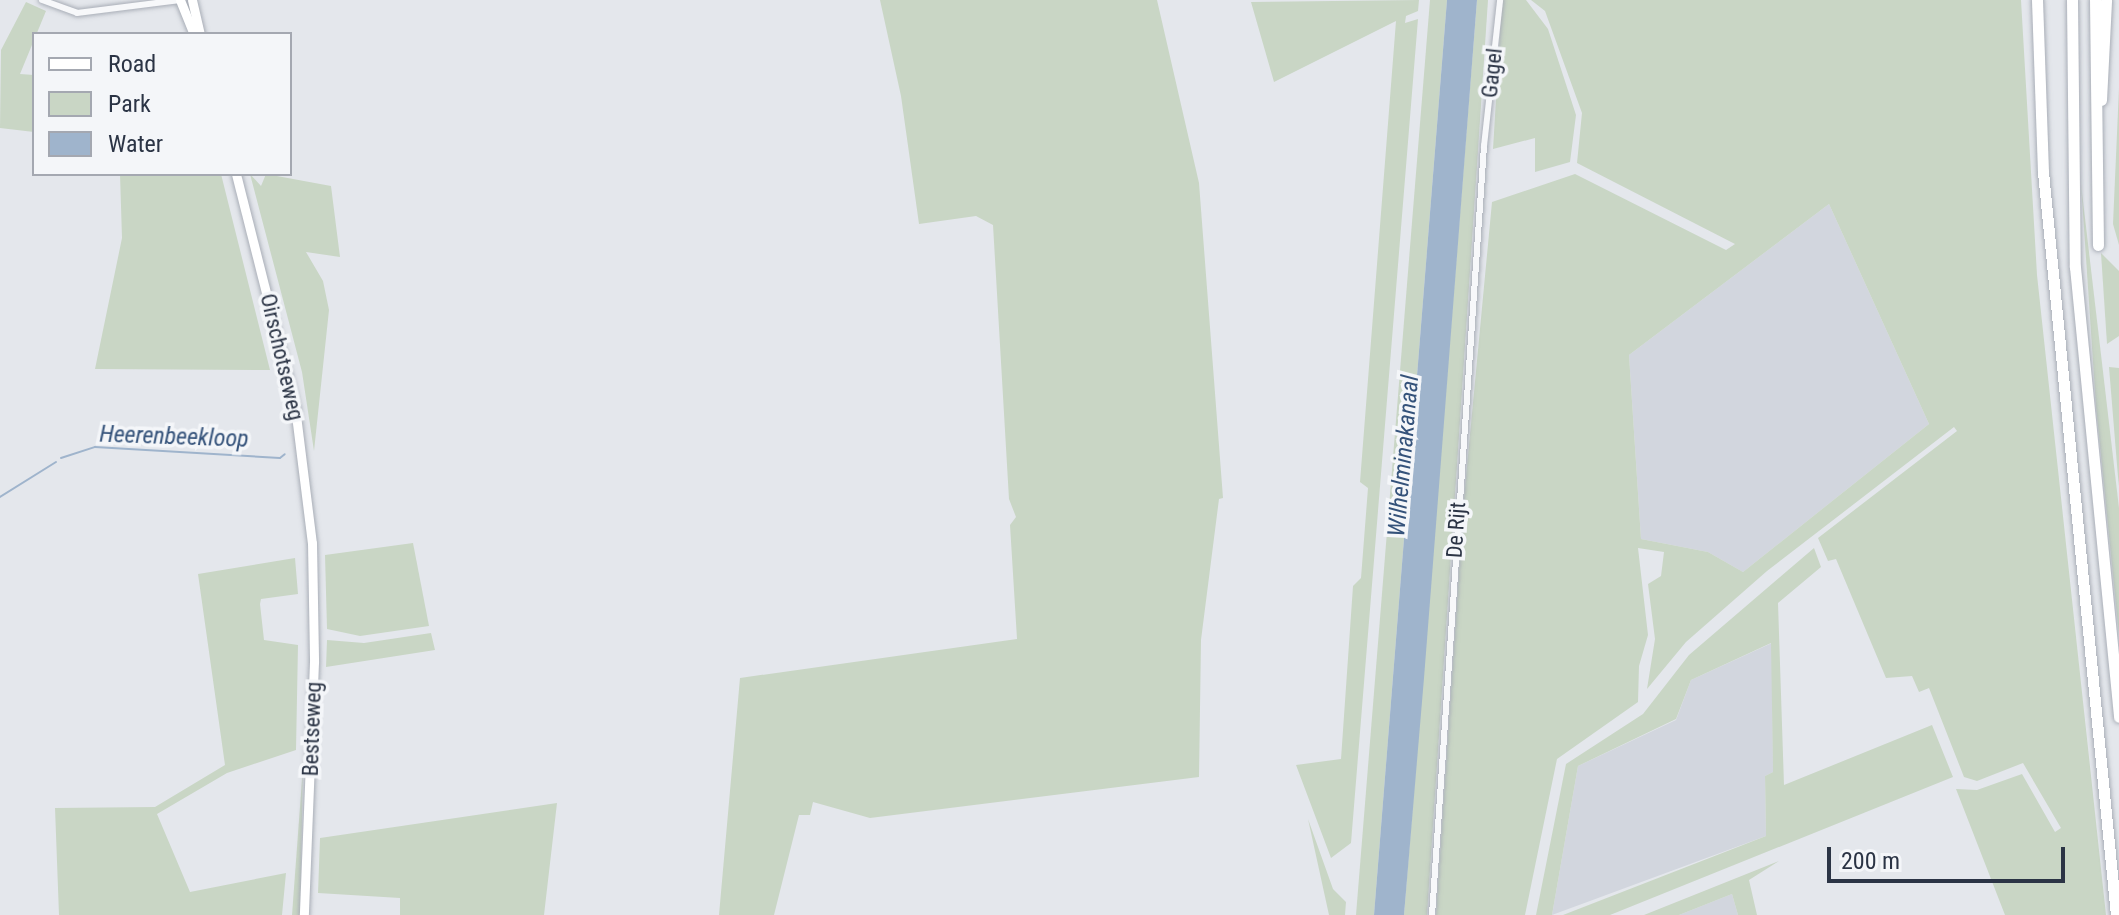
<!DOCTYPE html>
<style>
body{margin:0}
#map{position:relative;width:2119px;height:915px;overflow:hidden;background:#e4e7ec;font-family:"Roboto Condensed",sans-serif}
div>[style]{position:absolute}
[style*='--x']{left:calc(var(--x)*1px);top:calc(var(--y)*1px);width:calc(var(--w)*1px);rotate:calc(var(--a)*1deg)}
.built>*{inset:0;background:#d2d6de}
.green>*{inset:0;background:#c9d6c5}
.water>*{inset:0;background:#9fb4cc}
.stream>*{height:2px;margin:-1px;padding:0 1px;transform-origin:1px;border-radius:1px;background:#9fb4cc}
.roads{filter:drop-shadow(0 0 2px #a9aeb7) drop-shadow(0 0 2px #a9aeb7)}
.minor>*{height:6px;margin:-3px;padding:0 3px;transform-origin:3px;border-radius:3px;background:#f7f8fa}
.secondary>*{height:9px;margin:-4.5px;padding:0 4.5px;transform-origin:4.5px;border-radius:4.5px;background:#fff}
.motorway>*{height:11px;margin:-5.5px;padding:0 5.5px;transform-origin:5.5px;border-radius:5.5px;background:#fff}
span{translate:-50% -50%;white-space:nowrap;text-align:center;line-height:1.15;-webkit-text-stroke:7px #f4f6f9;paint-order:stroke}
.street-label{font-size:22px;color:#2b3445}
.water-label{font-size:24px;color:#34527a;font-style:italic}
.legend{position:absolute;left:32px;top:32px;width:260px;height:144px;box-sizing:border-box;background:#f4f6f9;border:2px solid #a4a8b1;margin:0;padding:10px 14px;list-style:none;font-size:24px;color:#2b3445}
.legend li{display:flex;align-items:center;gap:16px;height:40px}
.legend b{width:40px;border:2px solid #a4a8b1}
.scale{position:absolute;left:1827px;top:847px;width:238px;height:36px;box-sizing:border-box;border:4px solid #2b3445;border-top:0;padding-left:10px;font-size:24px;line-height:28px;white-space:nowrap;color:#2b3445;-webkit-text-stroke:6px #f4f6f9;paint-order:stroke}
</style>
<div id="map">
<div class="built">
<i style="clip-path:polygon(1829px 204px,1929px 424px,1743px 572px,1708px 552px,1641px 539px,1629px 355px)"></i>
<i style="clip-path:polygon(1772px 643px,1773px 772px,1765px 776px,1766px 836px,1552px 915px,1578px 766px,1676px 720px,1691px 680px)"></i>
<i style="clip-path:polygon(1732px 894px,1738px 915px,1679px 915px)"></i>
</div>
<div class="green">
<i style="clip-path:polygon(880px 0,1157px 0,1199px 183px,1223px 498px,1219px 499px,1201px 640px,1199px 777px,870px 818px,813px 802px,810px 815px,799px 815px,774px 915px,719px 915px,740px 678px,1017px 639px,1010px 525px,1016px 517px,1009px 499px,993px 225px,976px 216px,919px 224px,901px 96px)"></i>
<i style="clip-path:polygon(1419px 0,1418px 11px,1406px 16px,1405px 23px,1418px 19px,1351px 843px,1331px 858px,1296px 765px,1341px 759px,1353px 586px,1361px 578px,1368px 488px,1360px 482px,1396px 21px,1274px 82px,1251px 2px)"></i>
<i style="clip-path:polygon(1430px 0,1447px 0,1374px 915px,1356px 915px)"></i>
<i style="clip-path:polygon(1477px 0,1488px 0,1427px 915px,1404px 915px)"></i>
<i style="clip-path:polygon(1502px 0,1526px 0,1548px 29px,1576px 115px,1570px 162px,1535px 172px,1535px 138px,1493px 149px)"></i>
<i style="clip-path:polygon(evenodd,1531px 0,2021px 0,2037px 275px,2106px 915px,2005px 915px,1956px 789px,1977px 790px,2022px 774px,2055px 832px,2061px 828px,2023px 763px,1977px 781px,1964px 777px,1929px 688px,1919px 692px,1912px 676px,1886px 678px,1836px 559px,1828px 561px,1818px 538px,1957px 431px,1954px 427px,1767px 571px,1686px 642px,1647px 689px,1655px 639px,1648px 584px,1661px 576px,1664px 552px,1638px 548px,1648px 635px,1639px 666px,1638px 702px,1557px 759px,1525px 915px,1436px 915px,1464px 498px,1492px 202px,1575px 174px,1726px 250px,1735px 244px,1577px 163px,1582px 113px,1545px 11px,1531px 0,1829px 204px,1929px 424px,1743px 572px,1708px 552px,1641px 539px,1629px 355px,1829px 204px)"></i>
<i style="clip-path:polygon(26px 2px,46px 11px,20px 74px,34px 75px,34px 132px,0 128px,1px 50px)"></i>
<i style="clip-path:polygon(2119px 88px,2119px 245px,2113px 224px)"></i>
<i style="clip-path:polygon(120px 174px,221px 174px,270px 370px,95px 369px,122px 238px)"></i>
<i style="clip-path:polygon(250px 174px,261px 186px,266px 174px,331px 186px,340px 257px,306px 252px,323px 281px,329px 310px,314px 451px,302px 372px)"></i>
<i style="clip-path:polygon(2081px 184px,2119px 508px,2119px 635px,2096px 406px)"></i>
<i style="clip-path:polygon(2101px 253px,2119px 271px,2119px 336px,2107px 344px)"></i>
<i style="clip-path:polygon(2109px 367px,2119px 368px,2119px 486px,2118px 477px)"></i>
<i style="clip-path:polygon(413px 543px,429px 626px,360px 636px,327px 629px,325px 555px)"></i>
<i style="clip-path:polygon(1814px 548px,1821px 567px,1778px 603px,1784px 785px,1932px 725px,1953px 777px,1610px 915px,1563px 915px,1766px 836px,1765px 776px,1773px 772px,1771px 643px,1691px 680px,1676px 719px,1578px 766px,1552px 915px,1536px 915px,1566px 764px,1643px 714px,1689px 655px)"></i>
<i style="clip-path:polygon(295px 558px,298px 594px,261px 599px,260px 604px,264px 640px,298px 645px,296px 750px,227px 773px,157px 814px,190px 892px,286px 873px,282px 915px,59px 915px,55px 808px,155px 807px,225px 765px,198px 574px)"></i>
<i style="clip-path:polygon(431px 633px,435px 650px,326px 667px,327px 640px,364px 643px)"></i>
<i style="clip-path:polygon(303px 766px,300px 915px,292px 915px)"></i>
<i style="clip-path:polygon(557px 803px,544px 915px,400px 915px,400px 898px,318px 893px,320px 838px)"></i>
<i style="clip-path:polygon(1308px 819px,1333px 889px,1346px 902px,1345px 915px,1329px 915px)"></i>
<i style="clip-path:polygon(1779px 861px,1749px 880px,1757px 915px,1738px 915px,1732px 894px,1679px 915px,1644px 915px)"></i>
</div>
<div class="water">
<i style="clip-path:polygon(1447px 0,1477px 0,1424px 678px,1404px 915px,1374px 915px)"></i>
</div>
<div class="stream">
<i style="--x:61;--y:458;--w:36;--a:-18"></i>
<i style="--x:95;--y:447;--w:185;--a:3.4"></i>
<i style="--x:280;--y:458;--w:6;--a:-39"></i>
<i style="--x:0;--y:497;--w:66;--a:-32"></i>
</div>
<div class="roads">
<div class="minor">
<i style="--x:42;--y:0;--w:37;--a:20"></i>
<i style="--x:77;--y:13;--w:104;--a:-7.2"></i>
<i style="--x:1432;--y:915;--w:771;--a:-86.13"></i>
<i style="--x:1484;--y:146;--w:147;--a:-83.7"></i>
</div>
<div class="secondary">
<i style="--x:180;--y:0;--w:37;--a:68"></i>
<i style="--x:192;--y:0;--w:35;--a:77"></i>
<i style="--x:236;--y:174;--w:240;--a:75.8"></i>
<i style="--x:295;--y:407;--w:137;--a:82.9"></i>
<i style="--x:312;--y:543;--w:119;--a:89"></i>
<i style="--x:314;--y:662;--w:253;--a:92.3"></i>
</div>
<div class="motorway">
<i style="--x:2037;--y:0;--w:172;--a:88"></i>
<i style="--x:2043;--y:172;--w:747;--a:84.39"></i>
<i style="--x:2072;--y:0;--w:267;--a:89.4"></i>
<i style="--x:2075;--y:267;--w:452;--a:84.4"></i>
<i style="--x:2095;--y:0;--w:245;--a:89.3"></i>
<i style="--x:2101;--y:100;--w:100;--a:-87.1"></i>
</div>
</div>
<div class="street-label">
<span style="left:1492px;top:73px;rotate:-84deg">Gagel</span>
<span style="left:282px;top:357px;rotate:77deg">Oirschotseweg</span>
<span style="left:1456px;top:530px;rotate:-86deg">De Rijt</span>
<span style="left:312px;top:729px;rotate:-88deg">Bestseweg</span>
</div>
<div class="water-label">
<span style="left:174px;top:437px;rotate:2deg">Heerenbeekloop</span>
<span style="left:1404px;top:456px;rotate:-85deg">Wilhelminakanaal</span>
</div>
<ul class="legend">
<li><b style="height:10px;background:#fff"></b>Road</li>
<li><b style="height:22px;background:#c9d6c5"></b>Park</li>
<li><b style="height:22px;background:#9fb4cc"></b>Water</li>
</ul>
<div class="scale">200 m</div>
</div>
